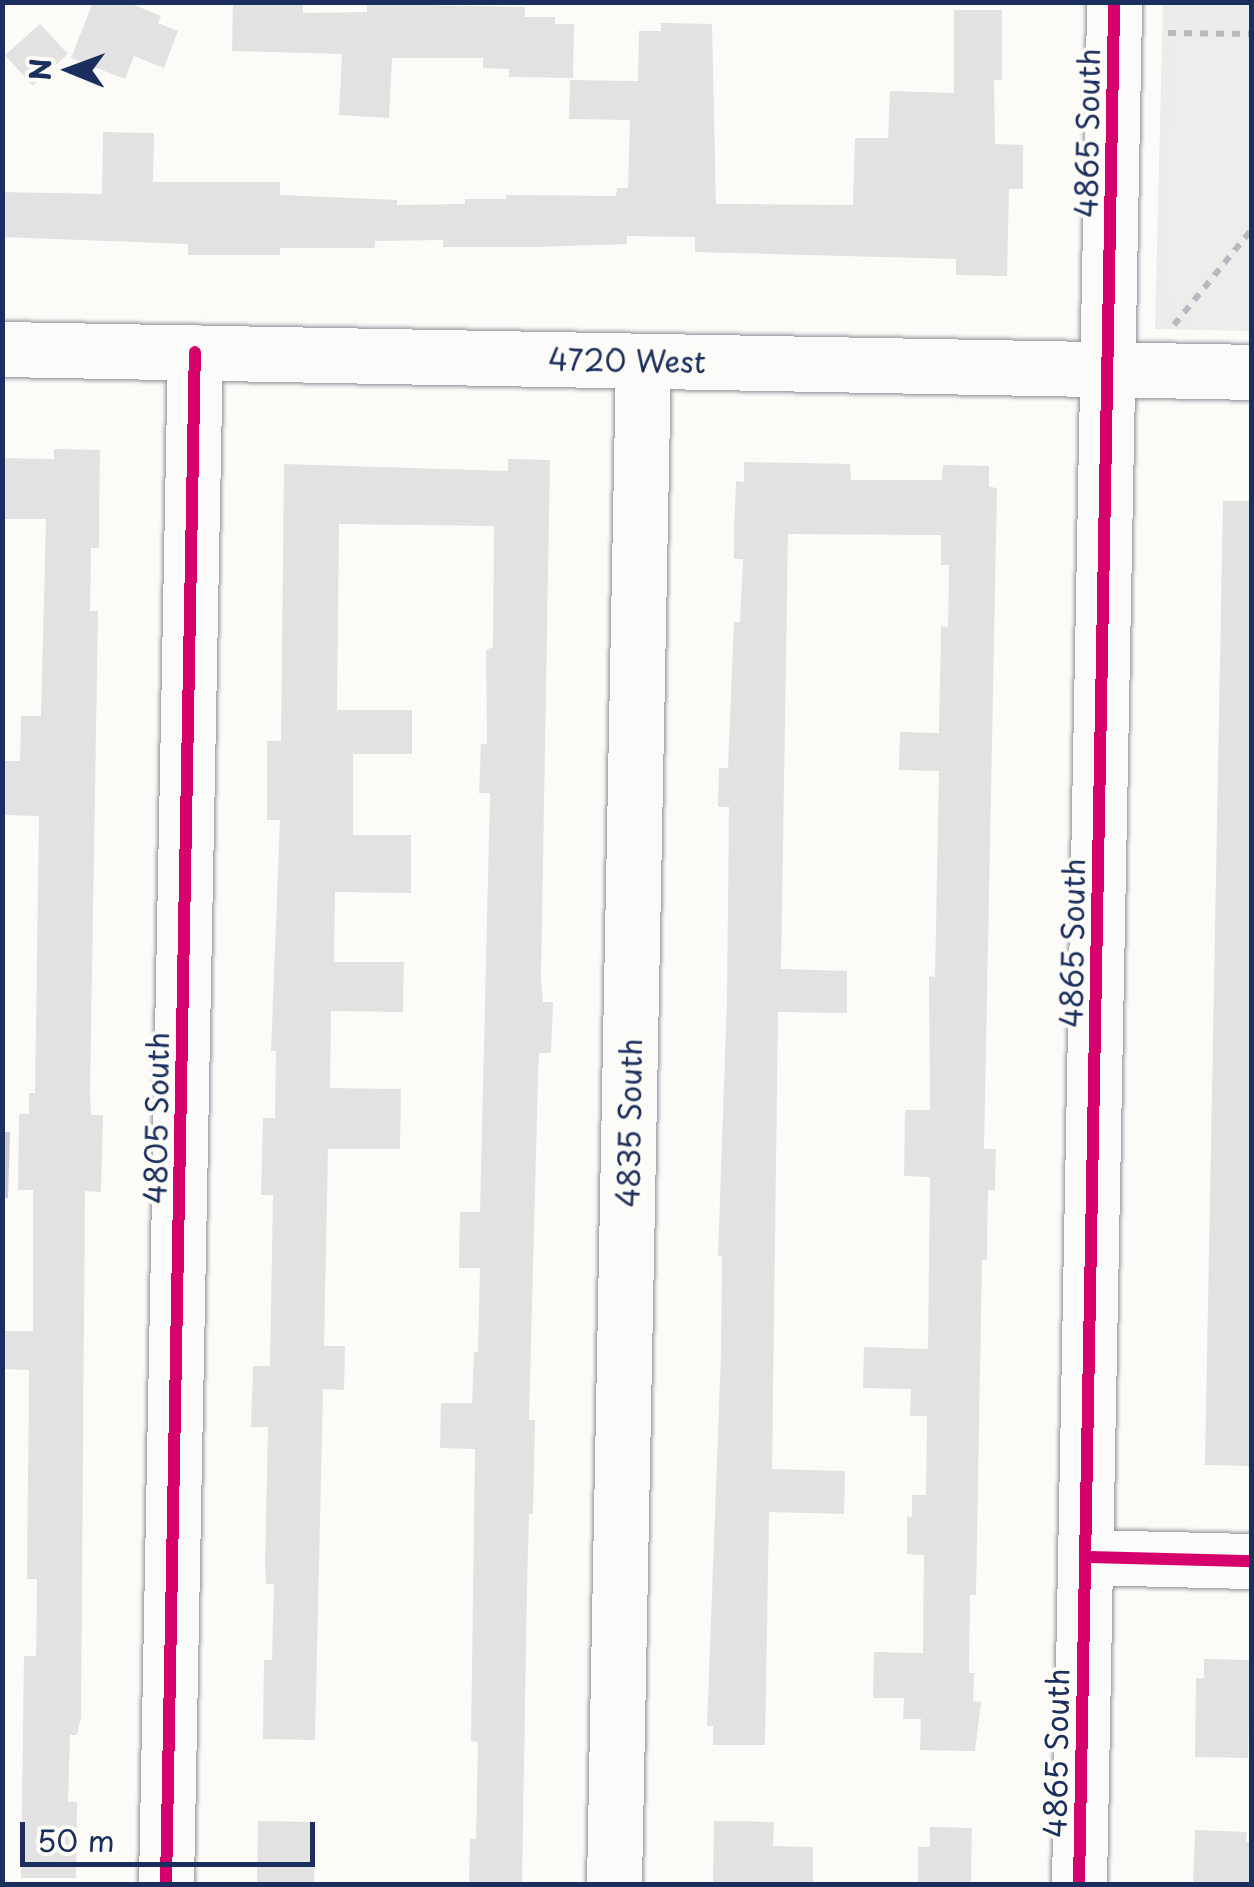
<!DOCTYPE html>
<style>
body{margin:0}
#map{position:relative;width:1254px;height:1887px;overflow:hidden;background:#fcfbf8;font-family:"Playpen Sans",sans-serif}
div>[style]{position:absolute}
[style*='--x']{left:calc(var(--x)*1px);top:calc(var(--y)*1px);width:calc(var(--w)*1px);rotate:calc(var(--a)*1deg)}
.built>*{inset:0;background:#ebeceb}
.green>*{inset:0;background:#ededec}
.water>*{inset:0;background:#c9ccd4}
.building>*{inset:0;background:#e2e2e2}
.path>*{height:6px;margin-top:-3px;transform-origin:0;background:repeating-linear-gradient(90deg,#b6b9bd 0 8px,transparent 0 16px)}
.roads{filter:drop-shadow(0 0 2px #8c9097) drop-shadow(0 0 2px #8c9097)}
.minor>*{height:55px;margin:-27.5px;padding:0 27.5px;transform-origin:27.5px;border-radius:27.5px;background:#fbfbf9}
.cycleway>*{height:12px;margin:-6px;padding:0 6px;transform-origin:6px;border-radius:6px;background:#d6006c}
span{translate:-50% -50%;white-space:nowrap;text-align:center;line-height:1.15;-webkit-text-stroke:8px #fdfcf7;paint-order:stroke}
.street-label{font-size:30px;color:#1b2f5e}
.frame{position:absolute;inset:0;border:5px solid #1b2f5e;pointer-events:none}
.north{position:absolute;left:20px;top:20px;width:100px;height:100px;-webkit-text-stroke:8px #fdfcf7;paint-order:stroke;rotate:271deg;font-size:28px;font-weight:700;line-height:40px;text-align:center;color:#1b2f5e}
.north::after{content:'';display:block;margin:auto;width:35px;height:45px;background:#1b2f5e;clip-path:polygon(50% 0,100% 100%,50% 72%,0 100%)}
.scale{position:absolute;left:20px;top:1822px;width:295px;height:45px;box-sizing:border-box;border:5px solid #1b2f5e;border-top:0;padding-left:12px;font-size:30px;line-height:35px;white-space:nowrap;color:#1b2f5e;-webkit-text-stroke:8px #fdfcf7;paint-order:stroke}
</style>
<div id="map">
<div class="built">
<i style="clip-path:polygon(1163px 3px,1251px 3px,1251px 331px,1155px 329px)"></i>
</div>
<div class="green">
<i style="clip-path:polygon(1171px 38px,1252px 39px,1251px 221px,1176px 316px,1166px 288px)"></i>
<i style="clip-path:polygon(1251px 236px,1251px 331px,1194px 329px,1181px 323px)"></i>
</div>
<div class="water">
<i style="clip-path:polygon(3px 1132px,10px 1132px,8px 1198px,3px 1198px)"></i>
</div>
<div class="building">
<i style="clip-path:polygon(93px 2px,127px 2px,161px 16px,158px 23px,178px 31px,164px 68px,134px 56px,125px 79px,71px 58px)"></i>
<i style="clip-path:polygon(233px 2px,303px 2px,303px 13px,367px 12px,367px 4px,525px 7px,525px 17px,555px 17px,555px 24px,574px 24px,573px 78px,509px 77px,509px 69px,483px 68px,483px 58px,392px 58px,389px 118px,339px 115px,342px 54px,232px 51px)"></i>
<i style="clip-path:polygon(954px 10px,1002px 10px,1002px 80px,994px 80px,995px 144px,1023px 145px,1023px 189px,1009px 189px,1007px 276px,956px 275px,956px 259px,695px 252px,695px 237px,627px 236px,627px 244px,534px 247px,443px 247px,443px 240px,375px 241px,375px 248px,280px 248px,280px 255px,188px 255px,188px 244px,2px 237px,2px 192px,102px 194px,103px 132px,154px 133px,153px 182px,280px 182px,280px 195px,397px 200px,397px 205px,465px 204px,465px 199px,506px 199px,506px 195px,616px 196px,617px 188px,628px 188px,630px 120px,569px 119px,570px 80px,638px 81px,639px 31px,661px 31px,661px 23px,712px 24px,716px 204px,853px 205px,855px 138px,888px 138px,890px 91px,954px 93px)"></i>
<i style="clip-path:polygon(40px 24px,68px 54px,33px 86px,5px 55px)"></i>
<i style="clip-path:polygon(54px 449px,100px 450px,99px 548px,91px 548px,90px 611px,98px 611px,90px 1094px,91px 1115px,103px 1115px,101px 1192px,85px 1191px,81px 1717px,77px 1735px,70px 1735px,68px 1802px,77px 1802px,76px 1878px,21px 1878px,24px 1656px,36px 1656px,37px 1579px,27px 1579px,29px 1370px,2px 1369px,2px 1331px,33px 1331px,33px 1190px,18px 1190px,19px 1114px,29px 1114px,29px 1093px,35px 1093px,39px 816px,2px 815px,2px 761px,20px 761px,21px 716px,41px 716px,46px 519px,2px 519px,2px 458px,54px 459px)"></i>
<i style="clip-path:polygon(508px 459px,550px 460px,541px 977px,543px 1002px,553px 1002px,551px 1053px,539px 1053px,538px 1078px,529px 1420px,535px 1420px,533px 1514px,529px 1514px,527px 1587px,522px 1884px,469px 1884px,470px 1839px,476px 1839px,478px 1742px,471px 1741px,475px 1449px,440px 1448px,441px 1403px,472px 1403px,474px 1352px,478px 1352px,480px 1268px,459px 1268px,460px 1212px,480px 1212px,490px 793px,479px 793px,481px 744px,487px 744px,486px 650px,493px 647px,494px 526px,339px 524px,337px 710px,412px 710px,412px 754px,353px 754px,353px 835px,411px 835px,411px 893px,335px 892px,334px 962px,404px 962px,403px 1012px,331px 1011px,330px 1088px,401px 1089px,400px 1149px,328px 1149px,324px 1346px,345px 1346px,344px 1390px,323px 1389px,315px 1740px,263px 1739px,264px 1660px,272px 1660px,274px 1584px,266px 1584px,265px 1565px,268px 1427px,251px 1427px,253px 1366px,270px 1366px,273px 1195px,261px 1195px,263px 1118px,275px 1118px,276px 1051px,271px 1051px,280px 820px,267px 820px,267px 741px,281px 741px,284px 464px,508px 471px)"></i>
<i style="clip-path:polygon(744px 462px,850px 464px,851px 480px,942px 480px,943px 465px,989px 466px,989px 487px,997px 488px,984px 1149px,996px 1149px,995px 1190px,988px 1190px,987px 1260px,982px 1260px,976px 1595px,970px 1595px,969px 1673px,974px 1673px,973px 1701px,981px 1702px,975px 1751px,920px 1750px,921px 1719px,903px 1719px,904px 1698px,873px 1698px,874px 1652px,923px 1653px,924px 1555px,907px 1554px,907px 1516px,912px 1517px,912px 1495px,926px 1495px,927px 1416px,910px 1416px,911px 1389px,863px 1388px,864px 1347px,928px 1349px,930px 1177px,904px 1176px,905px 1110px,930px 1110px,929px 976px,935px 977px,939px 771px,899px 770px,900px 732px,939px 733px,941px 626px,948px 627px,949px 565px,941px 565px,941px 535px,788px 534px,781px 969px,847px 971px,847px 1013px,778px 1012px,772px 1469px,845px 1471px,844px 1514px,769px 1512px,765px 1745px,713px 1745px,713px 1726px,707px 1726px,721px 1354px,722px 1256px,718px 1256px,727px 999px,729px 807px,718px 807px,719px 768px,728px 768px,734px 622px,740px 622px,743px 559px,734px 559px,734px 532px,736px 481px,744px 482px)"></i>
<i style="clip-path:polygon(1223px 501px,1252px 501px,1252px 1466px,1205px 1465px)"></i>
<i style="clip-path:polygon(1204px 1659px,1250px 1660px,1248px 1758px,1195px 1757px,1196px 1678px,1204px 1678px)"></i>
<i style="clip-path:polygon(258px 1821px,315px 1822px,314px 1884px,257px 1884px)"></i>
<i style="clip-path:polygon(714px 1821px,774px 1822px,773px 1846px,813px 1847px,813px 1884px,713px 1884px)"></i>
<i style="clip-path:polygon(930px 1827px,972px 1828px,971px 1884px,918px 1884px,918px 1847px,930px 1847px)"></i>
<i style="clip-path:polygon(1195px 1830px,1247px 1832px,1246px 1842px,1252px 1842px,1252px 1884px,1193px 1884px)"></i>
</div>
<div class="path">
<i style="--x:1168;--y:33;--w:84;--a:0.7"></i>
<i style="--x:1174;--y:325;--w:124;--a:-50.9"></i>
</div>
<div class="roads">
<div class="minor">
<i style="--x:2;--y:349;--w:1250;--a:1.05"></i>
<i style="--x:1085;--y:1557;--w:167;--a:1.4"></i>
<i style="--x:166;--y:1884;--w:1532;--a:-88.92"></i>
<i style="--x:614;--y:1884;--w:1523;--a:-88.91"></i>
<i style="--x:1079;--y:1884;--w:1882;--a:-88.93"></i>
</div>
</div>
<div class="cycleway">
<i style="--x:1085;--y:1557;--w:167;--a:1.4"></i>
<i style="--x:166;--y:1884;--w:1532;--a:-88.92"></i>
<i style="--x:1079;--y:1884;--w:1882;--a:-88.93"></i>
</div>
<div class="street-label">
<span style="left:1087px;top:133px;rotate:-89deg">4865 South</span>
<span style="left:627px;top:360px;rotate:1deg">4720 West</span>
<span style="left:1072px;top:943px;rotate:-89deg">4865 South</span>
<span style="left:156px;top:1118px;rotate:-89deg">4805 South</span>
<span style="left:629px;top:1123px;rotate:-89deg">4835 South</span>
<span style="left:1056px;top:1753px;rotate:-89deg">4865 South</span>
</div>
<div class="frame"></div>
<div class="north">N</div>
<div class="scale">50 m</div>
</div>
